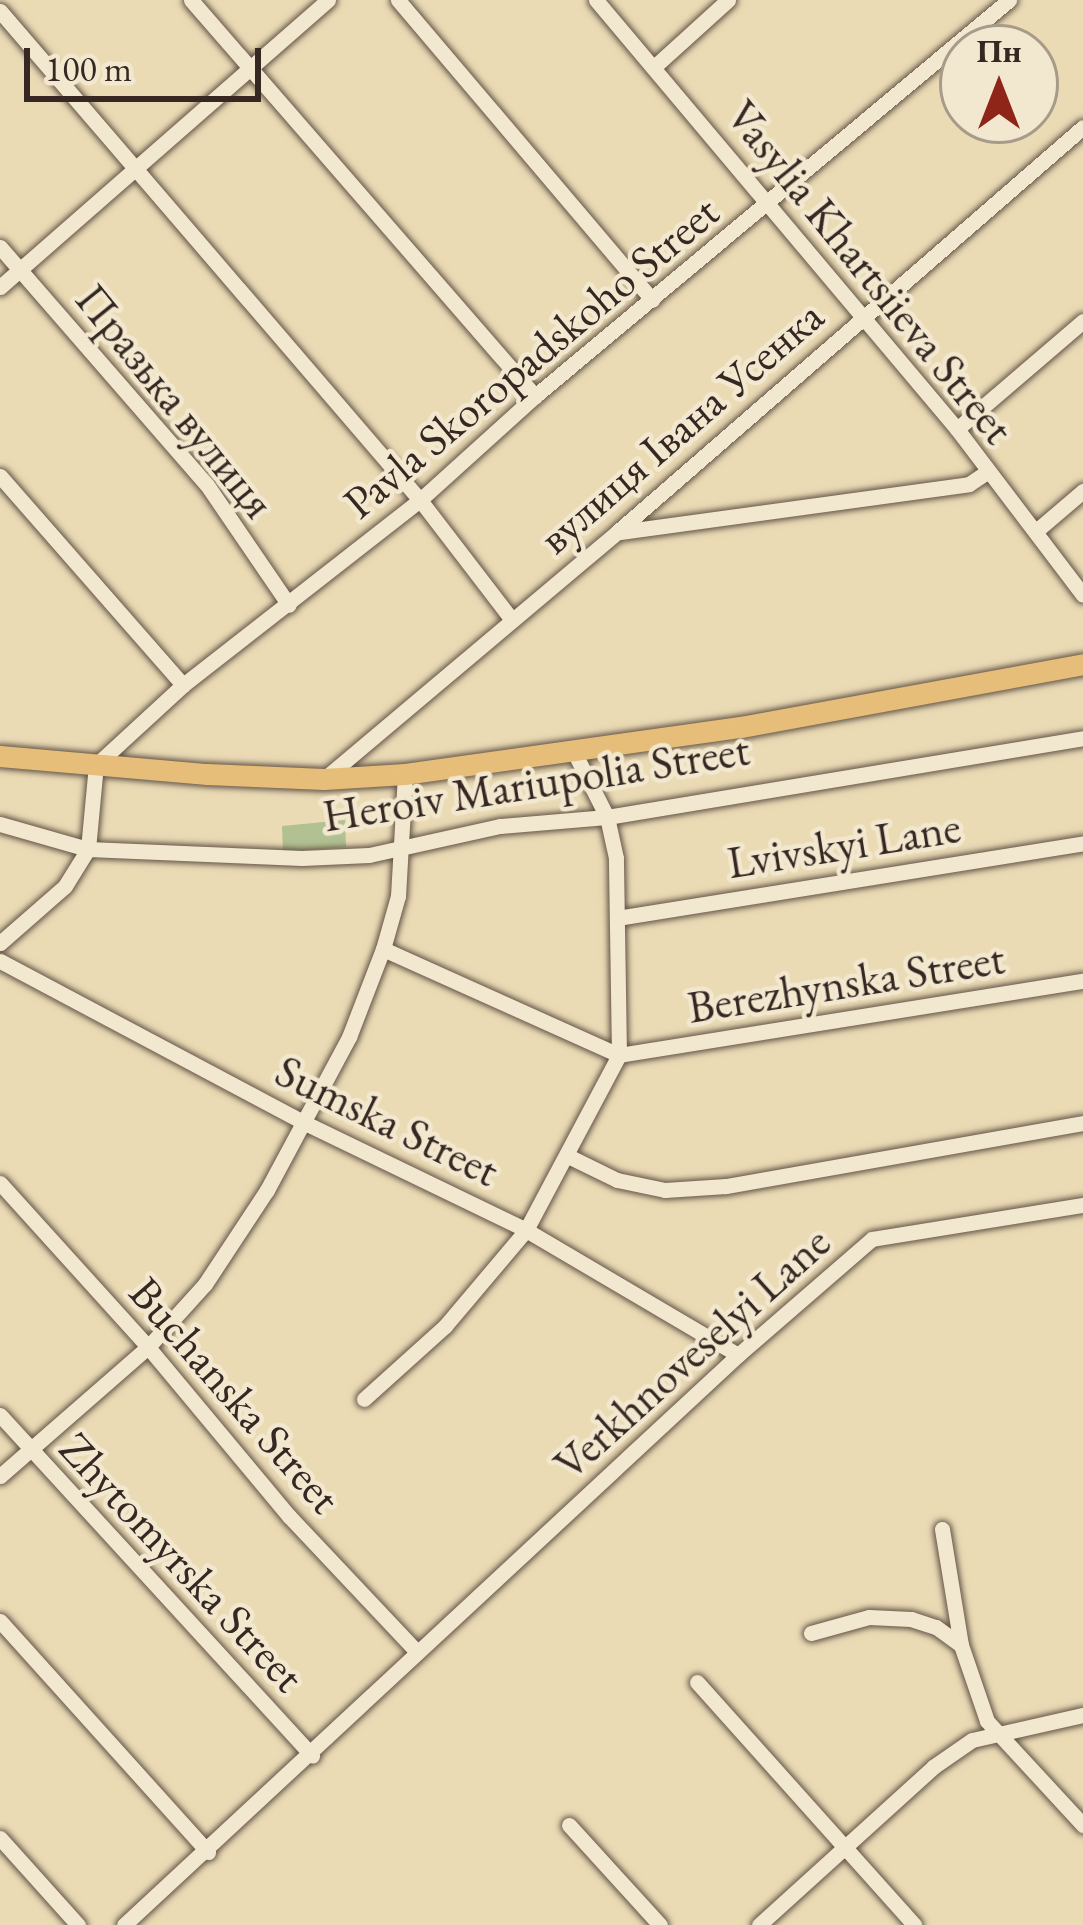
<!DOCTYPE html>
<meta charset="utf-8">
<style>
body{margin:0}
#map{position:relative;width:1083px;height:1925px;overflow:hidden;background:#ebdbb5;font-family:"EB Garamond",serif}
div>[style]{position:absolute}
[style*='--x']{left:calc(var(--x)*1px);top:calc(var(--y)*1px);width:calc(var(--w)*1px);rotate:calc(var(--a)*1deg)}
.green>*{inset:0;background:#b2c191}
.roads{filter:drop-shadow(0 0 3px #635447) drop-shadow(0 0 3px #635447)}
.minor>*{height:15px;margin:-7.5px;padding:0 7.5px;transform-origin:7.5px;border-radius:7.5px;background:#f2e8cf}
.major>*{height:21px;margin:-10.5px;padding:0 10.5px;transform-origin:10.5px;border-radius:10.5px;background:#e6be7a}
span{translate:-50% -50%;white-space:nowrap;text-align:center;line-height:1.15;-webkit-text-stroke:9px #f2e8cf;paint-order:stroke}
.street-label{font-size:45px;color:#362722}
.north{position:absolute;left:939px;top:24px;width:120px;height:120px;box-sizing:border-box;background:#f2e8cf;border:3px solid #a79b8a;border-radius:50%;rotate:0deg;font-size:33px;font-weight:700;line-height:48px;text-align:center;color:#362722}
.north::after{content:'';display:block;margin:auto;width:42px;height:54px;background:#8f2418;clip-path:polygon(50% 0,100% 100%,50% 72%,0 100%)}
.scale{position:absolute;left:24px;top:48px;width:237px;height:54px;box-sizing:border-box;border:6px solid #362722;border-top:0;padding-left:15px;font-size:36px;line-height:42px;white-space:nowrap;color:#362722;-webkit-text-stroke:9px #f2e8cf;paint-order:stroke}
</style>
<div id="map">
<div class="green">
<i style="clip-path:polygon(345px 820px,346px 847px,283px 852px,282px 826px)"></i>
</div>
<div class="roads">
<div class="minor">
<i style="--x:191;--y:0;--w:525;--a:49.02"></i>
<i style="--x:398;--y:0;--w:393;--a:49.7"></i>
<i style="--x:596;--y:0;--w:561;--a:49.92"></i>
<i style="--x:957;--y:429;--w:208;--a:52.8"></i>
<i style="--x:0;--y:11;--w:645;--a:49.34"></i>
<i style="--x:420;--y:500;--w:151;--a:52.5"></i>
<i style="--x:654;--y:67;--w:100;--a:-42.2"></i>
<i style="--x:0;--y:247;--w:315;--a:49"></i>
<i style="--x:207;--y:485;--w:145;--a:55.7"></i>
<i style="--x:0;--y:287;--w:436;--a:-41.2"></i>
<i style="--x:957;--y:429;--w:166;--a:-40.6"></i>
<i style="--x:0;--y:476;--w:278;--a:48.8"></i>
<i style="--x:1036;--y:531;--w:62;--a:-40.4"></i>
<i style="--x:620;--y:532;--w:352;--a:-7.8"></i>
<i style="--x:969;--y:484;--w:22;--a:-34"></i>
<i style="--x:324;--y:779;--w:383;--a:-40.1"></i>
<i style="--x:617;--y:532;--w:617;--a:-40.99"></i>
<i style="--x:0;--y:824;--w:91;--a:15.9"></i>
<i style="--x:88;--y:849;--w:214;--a:2.4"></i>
<i style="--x:302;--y:858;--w:67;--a:-2.6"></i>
<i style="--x:369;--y:855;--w:134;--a:-12.5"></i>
<i style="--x:500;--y:826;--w:107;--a:-4.8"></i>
<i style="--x:607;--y:817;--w:483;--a:-9.4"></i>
<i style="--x:617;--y:918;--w:472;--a:-9.1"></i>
<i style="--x:0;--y:943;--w:86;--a:-41.2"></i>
<i style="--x:65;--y:886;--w:44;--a:-58.1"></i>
<i style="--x:88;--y:849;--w:84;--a:-84.6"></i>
<i style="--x:96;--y:765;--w:118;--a:-42.6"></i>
<i style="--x:183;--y:685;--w:301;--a:-38"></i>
<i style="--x:420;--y:500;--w:155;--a:-42.1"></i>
<i style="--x:535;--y:396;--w:618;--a:-39.88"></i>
<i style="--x:383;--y:949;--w:259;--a:24.2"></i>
<i style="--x:619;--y:1055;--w:470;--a:-9.1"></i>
<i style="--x:0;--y:961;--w:345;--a:28"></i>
<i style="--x:305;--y:1123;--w:246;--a:25.8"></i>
<i style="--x:526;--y:1230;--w:246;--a:30.5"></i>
<i style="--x:570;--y:1157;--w:52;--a:26.1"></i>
<i style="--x:617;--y:1180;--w:49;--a:11.8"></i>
<i style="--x:665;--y:1190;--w:61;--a:-3.8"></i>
<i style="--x:726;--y:1186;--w:363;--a:-10"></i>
<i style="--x:0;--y:1183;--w:221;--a:47.9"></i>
<i style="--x:148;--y:1347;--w:220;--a:50.2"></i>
<i style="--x:289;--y:1516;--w:187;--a:46.7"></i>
<i style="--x:364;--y:1399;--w:109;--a:-42"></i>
<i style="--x:445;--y:1326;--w:126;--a:-49.8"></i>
<i style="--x:526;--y:1230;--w:198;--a:-62"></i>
<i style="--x:619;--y:1055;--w:197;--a:-90.9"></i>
<i style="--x:616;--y:858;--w:42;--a:-102.4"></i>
<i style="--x:607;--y:817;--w:71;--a:-116.9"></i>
<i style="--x:0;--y:1415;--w:462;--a:47.5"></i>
<i style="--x:0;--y:1476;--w:196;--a:-41.1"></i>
<i style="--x:148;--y:1347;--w:85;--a:-47.9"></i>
<i style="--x:205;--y:1284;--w:113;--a:-56.6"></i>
<i style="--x:267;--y:1190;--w:174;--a:-61.8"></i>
<i style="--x:349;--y:1037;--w:94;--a:-68.9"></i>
<i style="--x:383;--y:949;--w:55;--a:-74.2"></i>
<i style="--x:398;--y:896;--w:122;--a:-86.7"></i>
<i style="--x:942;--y:1529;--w:118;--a:80.7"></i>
<i style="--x:961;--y:1645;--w:80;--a:71.1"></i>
<i style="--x:987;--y:1721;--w:142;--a:47.3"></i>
<i style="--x:0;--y:1621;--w:311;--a:48"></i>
<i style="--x:811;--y:1633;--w:60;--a:-15.4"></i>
<i style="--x:869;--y:1617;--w:42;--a:2.7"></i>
<i style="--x:911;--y:1619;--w:26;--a:18"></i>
<i style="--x:936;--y:1627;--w:31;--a:36"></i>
<i style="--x:697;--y:1682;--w:326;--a:48.2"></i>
<i style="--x:569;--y:1825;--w:135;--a:47.7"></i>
<i style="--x:0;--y:1838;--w:117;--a:48.1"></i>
<i style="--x:124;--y:1925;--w:838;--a:-42.87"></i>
<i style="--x:738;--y:1355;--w:177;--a:-40.9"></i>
<i style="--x:872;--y:1239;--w:214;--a:-9.2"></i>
<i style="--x:759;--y:1925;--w:235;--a:-42.2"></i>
<i style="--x:933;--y:1767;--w:47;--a:-34.7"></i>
<i style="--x:972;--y:1740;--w:114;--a:-12.7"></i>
</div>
<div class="major">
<i style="--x:0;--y:756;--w:208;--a:5"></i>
<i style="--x:207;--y:774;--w:117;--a:2.4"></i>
<i style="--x:324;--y:779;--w:81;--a:-3.5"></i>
<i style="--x:405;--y:774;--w:339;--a:-8"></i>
<i style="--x:741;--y:727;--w:348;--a:-10.4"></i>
</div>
</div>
<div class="street-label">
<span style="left:870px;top:272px;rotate:51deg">Vasylia Khartsiieva Street</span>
<span style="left:531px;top:357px;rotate:-40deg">Pavla Skoropadskoho Street</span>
<span style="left:175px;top:401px;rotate:51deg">Празька вулиця</span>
<span style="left:681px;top:427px;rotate:-41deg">вулиця Івана Усенка</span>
<span style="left:536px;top:783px;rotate:-9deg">Heroiv Mariupolia Street</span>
<span style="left:844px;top:845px;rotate:-9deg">Lvivskyi Lane</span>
<span style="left:846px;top:983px;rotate:-9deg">Berezhynska Street</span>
<span style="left:387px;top:1121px;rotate:26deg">Sumska Street</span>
<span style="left:692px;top:1353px;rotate:-42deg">Verkhnoveselyi Lane</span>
<span style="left:235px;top:1395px;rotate:49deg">Buchanska Street</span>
<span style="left:182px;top:1562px;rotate:47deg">Zhytomyrska Street</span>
</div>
<div class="north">Пн</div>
<div class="scale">100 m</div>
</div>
